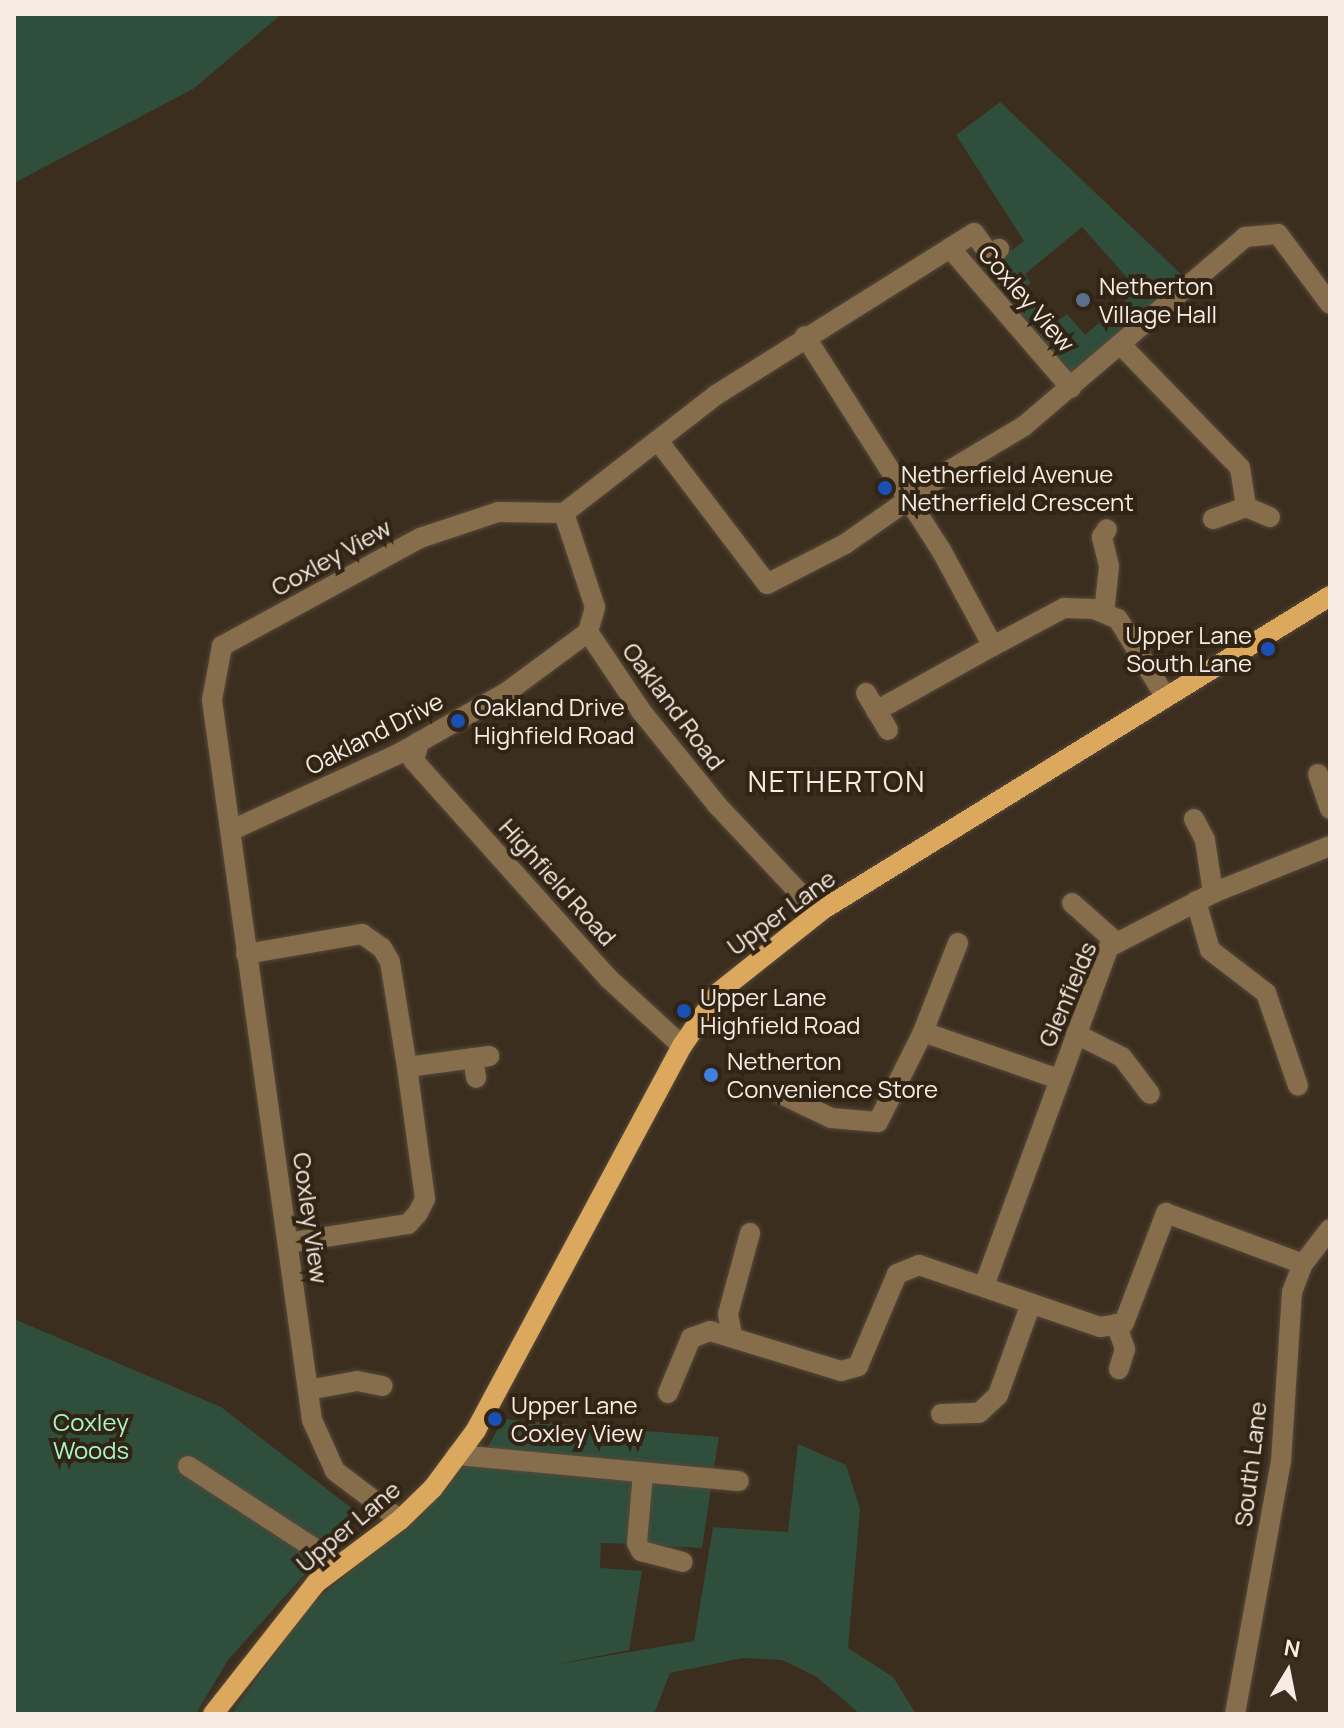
<!DOCTYPE html>
<style>
body{margin:0}
#map{position:relative;width:1344px;height:1728px;overflow:hidden;background:#3b2e1e;font-family:Manrope,sans-serif}
div>[style]{position:absolute}
[style*='--x']{left:calc(var(--x)*1px);top:calc(var(--y)*1px);width:calc(var(--w)*1px);rotate:calc(var(--a)*1deg)}
.green>*{inset:0;background:#2f4e3c}
.roads{filter:drop-shadow(0 0 2px #55493a) drop-shadow(0 0 2px #55493a)}
.minor>*{height:20px;margin:-10px;padding:0 10px;transform-origin:10px;border-radius:10px;background:#866d4b}
.major>*{height:20px;margin:-10px;padding:0 10px;transform-origin:10px;border-radius:10px;background:#dba85d}
.dots>*{width:22px;height:22px;translate:-50% -50%;box-sizing:border-box;border:4px solid #312415;border-radius:50%}
span{translate:-50% -50%;white-space:nowrap;text-align:center;line-height:1.15;-webkit-text-stroke:8px #312415;paint-order:stroke}
.poi-label{font-size:24px;color:#f6ece3}
.left{translate:0 -50%;text-align:left}
.right{translate:-100% -50%;text-align:right}
.street-label{font-size:24px;color:#f6ece3}
.park-label{font-size:24px;color:#a7f6c9}
.quarter-label{font-size:28px;color:#f6ece3;letter-spacing:2px}
.frame{position:absolute;inset:0;border:16px solid #f6ece3;pointer-events:none}
.north{position:absolute;left:1248px;top:1632px;width:80px;height:80px;-webkit-text-stroke:6px #312415;paint-order:stroke;rotate:10deg;font-size:22px;font-weight:700;line-height:32px;text-align:center;color:#f6ece3}
.north::after{content:'';display:block;margin:auto;width:28px;height:36px;background:#f6ece3;clip-path:polygon(50% 0,100% 100%,50% 72%,0 100%)}
</style>
<div id="map">
<div class="green">
<i style="clip-path:polygon(14px 14px,282px 14px,193px 89px,14px 183px)"></i>
<i style="clip-path:polygon(1000px 102px,1182px 275px,1075px 378px,1020px 312px,1032px 302px,1052px 325px,1067px 314px,1085px 335px,1138px 290px,1082px 227px,1025px 274px,1031px 283px,1009px 298px,987px 269px,1024px 241px,956px 135px)"></i>
<i style="clip-path:polygon(14px 1319px,221px 1407px,359px 1514px,228px 1660px,196px 1714px,14px 1714px)"></i>
<i style="clip-path:polygon(503px 1419px,719px 1437px,713px 1473px,635px 1466px,632px 1544px,601px 1543px,600px 1568px,642px 1571px,629px 1650px,553px 1665px,694px 1641px,713px 1527px,788px 1532px,798px 1444px,846px 1465px,860px 1509px,848px 1648px,893px 1677px,916px 1714px,860px 1714px,817px 1677px,782px 1660px,743px 1658px,670px 1673px,654px 1714px,231px 1714px,309px 1606px,425px 1508px,461px 1462px,478px 1466px)"></i>
<i style="clip-path:polygon(649px 1478px,712px 1482px,702px 1548px,641px 1545px)"></i>
</div>
<div class="roads">
<div class="minor">
<i style="--x:950;--y:248;--w:28;--a:-32"></i>
<i style="--x:974;--y:233;--w:27;--a:54"></i>
<i style="--x:990;--y:255;--w:11;--a:-34"></i>
<i style="--x:805;--y:336;--w:254;--a:57.6"></i>
<i style="--x:941;--y:550;--w:109;--a:61.6"></i>
<i style="--x:993;--y:646;--w:81;--a:-28.2"></i>
<i style="--x:1064;--y:608;--w:30;--a:2"></i>
<i style="--x:1094;--y:609;--w:26;--a:23"></i>
<i style="--x:1118;--y:619;--w:92;--a:58.7"></i>
<i style="--x:1121;--y:345;--w:171;--a:45.9"></i>
<i style="--x:1240;--y:468;--w:39;--a:81"></i>
<i style="--x:1246;--y:507;--w:26;--a:23"></i>
<i style="--x:659;--y:442;--w:178;--a:52.7"></i>
<i style="--x:767;--y:584;--w:88;--a:-27.1"></i>
<i style="--x:845;--y:544;--w:131;--a:-35"></i>
<i style="--x:952;--y:469;--w:84;--a:-30.8"></i>
<i style="--x:1024;--y:426;--w:291;--a:-40.5"></i>
<i style="--x:1245;--y:237;--w:33;--a:-5"></i>
<i style="--x:1278;--y:234;--w:87;--a:53.4"></i>
<i style="--x:1213;--y:519;--w:35;--a:-20"></i>
<i style="--x:1104;--y:613;--w:47;--a:-83.9"></i>
<i style="--x:1109;--y:566;--w:30;--a:-104"></i>
<i style="--x:1102;--y:537;--w:9;--a:-58"></i>
<i style="--x:588;--y:632;--w:95;--a:56.1"></i>
<i style="--x:641;--y:711;--w:121;--a:51"></i>
<i style="--x:717;--y:805;--w:137;--a:46.8"></i>
<i style="--x:811;--y:905;--w:12;--a:24"></i>
<i style="--x:866;--y:693;--w:43;--a:59.3"></i>
<i style="--x:876;--y:711;--w:134;--a:-29.1"></i>
<i style="--x:419;--y:742;--w:20;--a:105"></i>
<i style="--x:414;--y:761;--w:292;--a:48.2"></i>
<i style="--x:609;--y:979;--w:99;--a:42.5"></i>
<i style="--x:1318;--y:774;--w:37;--a:71"></i>
<i style="--x:1194;--y:819;--w:24;--a:62"></i>
<i style="--x:1205;--y:840;--w:54;--a:81.4"></i>
<i style="--x:232;--y:830;--w:185;--a:-24.6"></i>
<i style="--x:400;--y:753;--w:123;--a:-29.7"></i>
<i style="--x:507;--y:692;--w:101;--a:-36.5"></i>
<i style="--x:588;--y:632;--w:26;--a:-74"></i>
<i style="--x:595;--y:607;--w:99;--a:-108.3"></i>
<i style="--x:1196;--y:901;--w:51;--a:74.1"></i>
<i style="--x:1210;--y:950;--w:71;--a:37.5"></i>
<i style="--x:1266;--y:993;--w:98;--a:71"></i>
<i style="--x:1072;--y:903;--w:60;--a:41.6"></i>
<i style="--x:958;--y:943;--w:96;--a:111.5"></i>
<i style="--x:923;--y:1032;--w:144;--a:19.1"></i>
<i style="--x:246;--y:954;--w:118;--a:-9.8"></i>
<i style="--x:362;--y:934;--w:24;--a:35"></i>
<i style="--x:382;--y:948;--w:16;--a:60"></i>
<i style="--x:390;--y:962;--w:106;--a:80.8"></i>
<i style="--x:407;--y:1067;--w:133;--a:82.2"></i>
<i style="--x:425;--y:1199;--w:16;--a:117"></i>
<i style="--x:418;--y:1213;--w:15;--a:132"></i>
<i style="--x:408;--y:1224;--w:121;--a:171"></i>
<i style="--x:1076;--y:1034;--w:51;--a:26.6"></i>
<i style="--x:1122;--y:1057;--w:46;--a:52.9"></i>
<i style="--x:473;--y:1058;--w:20;--a:81"></i>
<i style="--x:407;--y:1067;--w:83;--a:-7.6"></i>
<i style="--x:781;--y:1094;--w:55;--a:25.6"></i>
<i style="--x:831;--y:1118;--w:47;--a:4.9"></i>
<i style="--x:878;--y:1122;--w:101;--a:-63.4"></i>
<i style="--x:984;--y:1286;--w:361;--a:-69.8"></i>
<i style="--x:1109;--y:947;--w:117;--a:-27.4"></i>
<i style="--x:1213;--y:893;--w:126;--a:-21.9"></i>
<i style="--x:1116;--y:1324;--w:27;--a:70"></i>
<i style="--x:1125;--y:1349;--w:21;--a:107"></i>
<i style="--x:732;--y:1335;--w:21;--a:-101"></i>
<i style="--x:728;--y:1314;--w:84;--a:-74.8"></i>
<i style="--x:308;--y:1390;--w:50;--a:-10.4"></i>
<i style="--x:357;--y:1381;--w:26;--a:11"></i>
<i style="--x:668;--y:1393;--w:60;--a:-67.3"></i>
<i style="--x:691;--y:1338;--w:20;--a:-20"></i>
<i style="--x:710;--y:1331;--w:137;--a:17"></i>
<i style="--x:841;--y:1371;--w:18;--a:-16"></i>
<i style="--x:858;--y:1366;--w:100;--a:-67"></i>
<i style="--x:897;--y:1274;--w:24;--a:-22"></i>
<i style="--x:919;--y:1265;--w:191;--a:18.9"></i>
<i style="--x:1100;--y:1327;--w:24;--a:-9"></i>
<i style="--x:1124;--y:1323;--w:118;--a:-69.1"></i>
<i style="--x:1166;--y:1213;--w:146;--a:20.4"></i>
<i style="--x:941;--y:1414;--w:38;--a:-2"></i>
<i style="--x:979;--y:1413;--w:26;--a:-43"></i>
<i style="--x:998;--y:1395;--w:95;--a:-70.2"></i>
<i style="--x:457;--y:1455;--w:283;--a:5.3"></i>
<i style="--x:188;--y:1466;--w:181;--a:33.1"></i>
<i style="--x:643;--y:1473;--w:70;--a:94.9"></i>
<i style="--x:637;--y:1543;--w:9;--a:63"></i>
<i style="--x:641;--y:1551;--w:43;--a:14.7"></i>
<i style="--x:400;--y:1520;--w:81;--a:-143"></i>
<i style="--x:335;--y:1471;--w:56;--a:-114.3"></i>
<i style="--x:312;--y:1420;--w:727;--a:-97.91"></i>
<i style="--x:212;--y:700;--w:55;--a:-79.5"></i>
<i style="--x:222;--y:646;--w:226;--a:-28.6"></i>
<i style="--x:420;--y:538;--w:82;--a:-18.4"></i>
<i style="--x:498;--y:512;--w:66;--a:0.9"></i>
<i style="--x:564;--y:513;--w:192;--a:-37.8"></i>
<i style="--x:716;--y:395;--w:276;--a:-32.1"></i>
<i style="--x:950;--y:248;--w:185;--a:49.2"></i>
<i style="--x:1235;--y:1714;--w:256;--a:-79.7"></i>
<i style="--x:1281;--y:1462;--w:170;--a:-86.3"></i>
<i style="--x:1292;--y:1292;--w:30;--a:-69"></i>
<i style="--x:1303;--y:1264;--w:44;--a:-52.4"></i>
</div>
<div class="major">
<i style="--x:213;--y:1714;--w:167;--a:-51.8"></i>
<i style="--x:316;--y:1583;--w:105;--a:-36.9"></i>
<i style="--x:400;--y:1520;--w:46;--a:-44.1"></i>
<i style="--x:433;--y:1488;--w:72;--a:-53.4"></i>
<i style="--x:476;--y:1430;--w:436;--a:-61.8"></i>
<i style="--x:682;--y:1046;--w:65;--a:-55.6"></i>
<i style="--x:719;--y:992;--w:132;--a:-38.5"></i>
<i style="--x:822;--y:910;--w:597;--a:-31.72"></i>
</div>
</div>
<div class="dots">
<i style="left:1083px;top:300px;background:#5c6f8a"></i>
<i style="left:885px;top:488px;background:#1a4fb4"></i>
<i style="left:1268px;top:649px;background:#1a4fb4"></i>
<i style="left:458px;top:721px;background:#1a4fb4"></i>
<i style="left:684px;top:1011px;background:#1a4fb4"></i>
<i style="left:711px;top:1075px;background:#3f7fe0"></i>
<i style="left:495px;top:1419px;background:#1a4fb4"></i>
</div>
<div class="poi-label">
<span class="left" style="left:1099px;top:300px">Netherton<br>Village Hall</span>
<span class="left" style="left:901px;top:488px">Netherfield Avenue<br>Netherfield Crescent</span>
<span class="right" style="left:1252px;top:649px">Upper Lane<br>South Lane</span>
<span class="left" style="left:474px;top:721px">Oakland Drive<br>Highfield Road</span>
<span class="left" style="left:700px;top:1011px">Upper Lane<br>Highfield Road</span>
<span class="left" style="left:727px;top:1075px">Netherton<br>Convenience Store</span>
<span class="left" style="left:511px;top:1419px">Upper Lane<br>Coxley View</span>
</div>
<div class="street-label">
<span style="left:1027px;top:298px;rotate:49deg">Coxley View</span>
<span style="left:331px;top:557px;rotate:-29deg">Coxley View</span>
<span style="left:674px;top:706px;rotate:53deg">Oakland Road</span>
<span style="left:374px;top:733px;rotate:-27deg">Oakland Drive</span>
<span style="left:558px;top:882px;rotate:48deg">Highfield Road</span>
<span style="left:781px;top:912px;rotate:-36deg">Upper Lane</span>
<span style="left:1067px;top:994px;rotate:-67deg">Glenfields</span>
<span style="left:311px;top:1218px;rotate:82deg">Coxley View</span>
<span style="left:1250px;top:1464px;rotate:-83deg">South Lane</span>
<span style="left:348px;top:1526px;rotate:-40deg">Upper Lane</span>
</div>
<div class="park-label">
<span style="left:91px;top:1436px">Coxley<br>Woods</span>
</div>
<div class="quarter-label">
<span style="left:837px;top:781px">NETHERTON</span>
</div>
<div class="frame"></div>
<div class="north">N</div>
</div>
